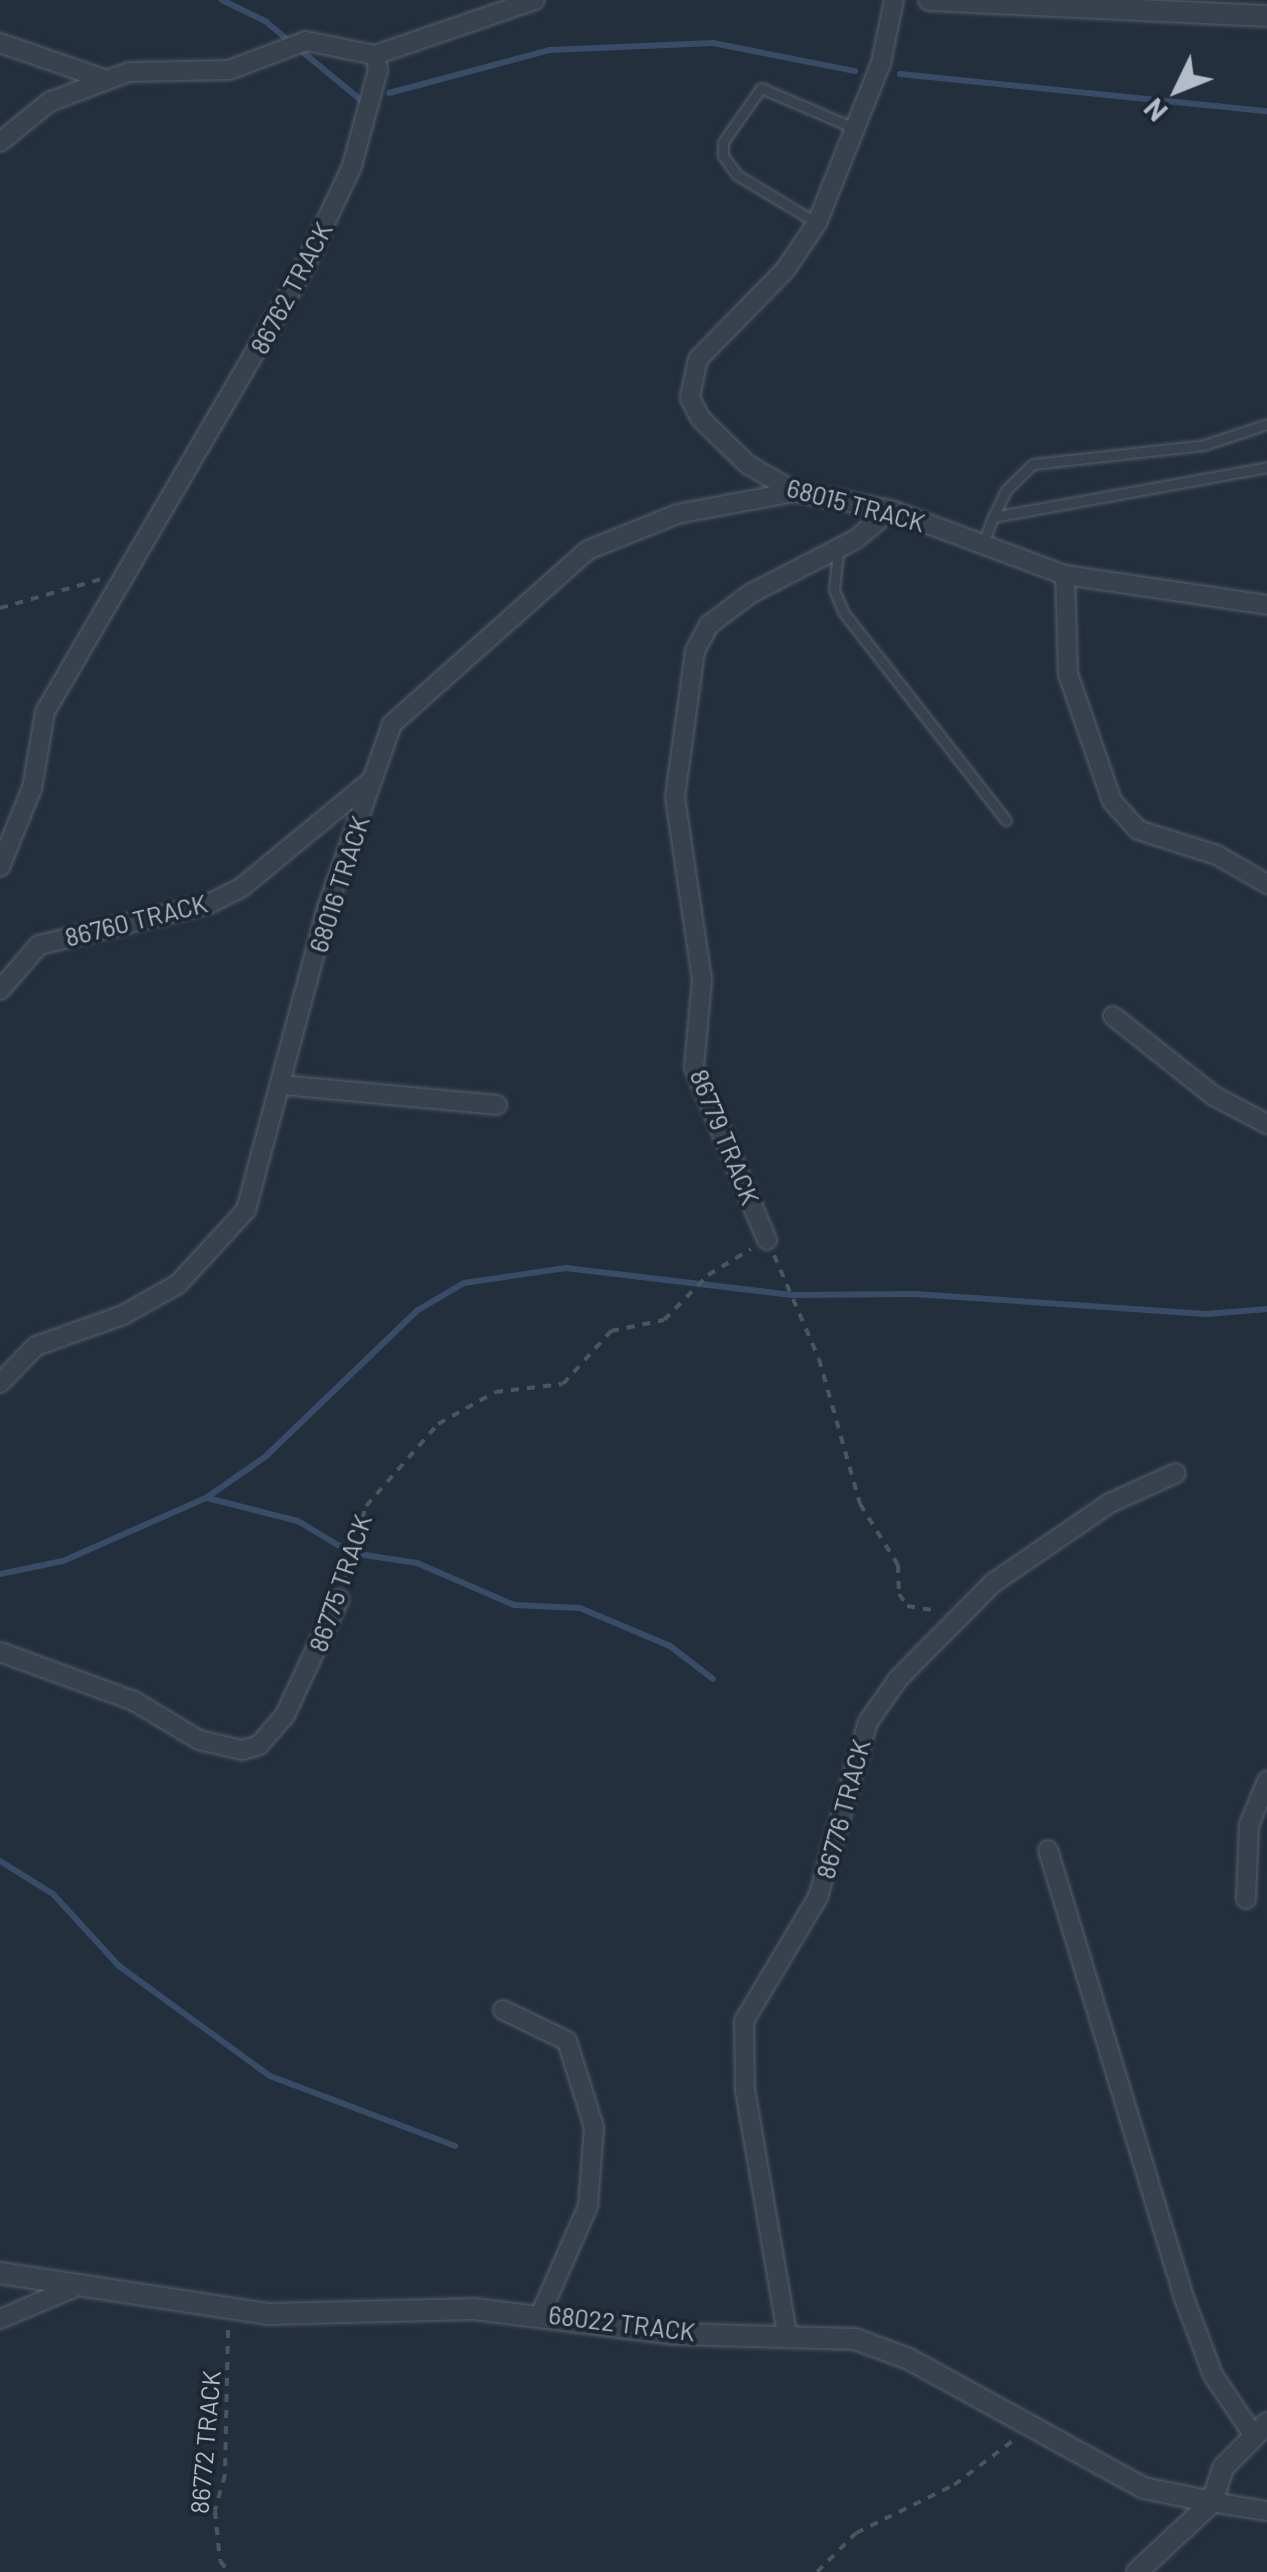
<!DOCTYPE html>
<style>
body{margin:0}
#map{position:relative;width:1267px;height:2572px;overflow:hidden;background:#242f3e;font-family:Barlow,sans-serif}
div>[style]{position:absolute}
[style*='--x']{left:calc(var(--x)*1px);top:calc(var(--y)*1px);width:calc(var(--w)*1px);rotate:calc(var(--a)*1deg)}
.stream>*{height:6px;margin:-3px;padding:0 3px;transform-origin:3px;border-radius:3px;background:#394c67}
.path>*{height:4px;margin-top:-2px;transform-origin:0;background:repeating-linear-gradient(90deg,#44595c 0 8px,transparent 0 16px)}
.roads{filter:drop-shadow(0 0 2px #565f6c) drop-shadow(0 0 2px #565f6c)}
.service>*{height:9px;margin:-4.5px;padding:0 4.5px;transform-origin:4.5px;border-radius:4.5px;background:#38414e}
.minor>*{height:18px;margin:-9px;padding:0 9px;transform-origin:9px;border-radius:9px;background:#38414e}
.tertiary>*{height:20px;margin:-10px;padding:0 10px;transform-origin:10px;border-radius:10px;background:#38414e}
span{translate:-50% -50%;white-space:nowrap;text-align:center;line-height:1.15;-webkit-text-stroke:8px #1d2633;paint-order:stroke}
.street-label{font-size:25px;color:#b4bcc9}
.north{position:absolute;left:1127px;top:40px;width:100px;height:100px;-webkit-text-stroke:8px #1d2633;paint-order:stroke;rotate:227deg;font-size:28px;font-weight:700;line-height:40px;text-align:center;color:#b4bcc9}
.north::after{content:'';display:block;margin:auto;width:35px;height:45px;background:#b4bcc9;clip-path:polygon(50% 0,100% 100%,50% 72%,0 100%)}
</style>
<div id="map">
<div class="stream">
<i style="--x:222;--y:0;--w:48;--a:26"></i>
<i style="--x:265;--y:21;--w:124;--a:39.5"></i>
<i style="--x:900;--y:74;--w:369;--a:5.8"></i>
<i style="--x:389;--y:93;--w:167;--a:-15"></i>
<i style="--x:550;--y:50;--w:163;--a:-2.5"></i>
<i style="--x:713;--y:43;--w:145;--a:11.2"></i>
<i style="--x:207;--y:1498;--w:94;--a:14.2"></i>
<i style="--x:298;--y:1521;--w:62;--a:31.1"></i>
<i style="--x:351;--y:1553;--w:67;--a:8.6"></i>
<i style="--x:417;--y:1563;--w:106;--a:23.4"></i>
<i style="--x:514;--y:1605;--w:66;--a:2.6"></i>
<i style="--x:580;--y:1608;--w:98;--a:22.9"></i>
<i style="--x:670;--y:1646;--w:54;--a:37.5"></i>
<i style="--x:0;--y:1574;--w:64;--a:-11.7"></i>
<i style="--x:63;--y:1561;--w:156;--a:-23.8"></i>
<i style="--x:206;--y:1498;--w:72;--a:-34.8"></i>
<i style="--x:265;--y:1457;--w:212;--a:-43.9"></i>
<i style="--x:418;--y:1310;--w:53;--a:-30.4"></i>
<i style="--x:464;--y:1283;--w:103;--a:-8.4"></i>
<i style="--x:566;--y:1268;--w:227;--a:6.8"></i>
<i style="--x:791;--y:1295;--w:123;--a:-0.5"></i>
<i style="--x:914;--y:1294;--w:293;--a:3.9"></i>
<i style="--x:1206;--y:1314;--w:61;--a:-4.7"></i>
<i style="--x:0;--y:1861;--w:62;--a:31.9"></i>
<i style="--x:53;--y:1894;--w:98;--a:47.5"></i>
<i style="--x:119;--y:1966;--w:187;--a:36.1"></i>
<i style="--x:270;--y:2076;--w:198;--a:20.7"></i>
</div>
<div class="path">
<i style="--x:0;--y:608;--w:105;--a:-16"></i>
<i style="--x:774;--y:1255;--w:113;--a:66.6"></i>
<i style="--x:819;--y:1359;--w:151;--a:74.2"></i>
<i style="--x:860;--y:1504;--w:72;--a:58.1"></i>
<i style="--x:898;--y:1565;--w:29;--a:88"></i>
<i style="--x:899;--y:1594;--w:14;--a:56"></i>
<i style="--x:907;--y:1606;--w:30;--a:9"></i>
<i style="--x:344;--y:1580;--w:77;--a:-73.4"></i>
<i style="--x:366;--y:1506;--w:109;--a:-48.7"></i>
<i style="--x:438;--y:1424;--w:65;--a:-29.3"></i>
<i style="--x:495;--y:1392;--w:68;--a:-6.7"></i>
<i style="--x:563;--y:1384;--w:72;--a:-47.8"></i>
<i style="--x:611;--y:1331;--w:54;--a:-11.7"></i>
<i style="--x:664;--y:1320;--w:63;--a:-45.6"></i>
<i style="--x:708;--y:1275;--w:50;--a:-31.2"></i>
<i style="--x:228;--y:2330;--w:145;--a:91.2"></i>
<i style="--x:225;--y:2475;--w:37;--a:106"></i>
<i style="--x:215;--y:2511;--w:50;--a:84.3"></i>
<i style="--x:220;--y:2561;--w:14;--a:51"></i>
<i style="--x:817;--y:2572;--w:55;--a:-45"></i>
<i style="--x:856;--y:2533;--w:109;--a:-26.1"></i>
<i style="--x:954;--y:2485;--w:75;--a:-36.9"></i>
</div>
<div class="roads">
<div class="service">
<i style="--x:817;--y:223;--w:93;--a:-149"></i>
<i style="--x:737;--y:175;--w:24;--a:-126"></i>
<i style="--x:723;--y:156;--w:14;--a:-90"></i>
<i style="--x:723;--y:142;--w:66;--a:-54.9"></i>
<i style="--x:761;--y:88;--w:103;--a:23.3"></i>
<i style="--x:993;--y:517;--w:30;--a:-64"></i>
<i style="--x:1006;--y:490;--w:37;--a:-44"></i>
<i style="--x:1033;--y:464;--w:172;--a:-6.3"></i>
<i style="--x:1204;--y:445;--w:66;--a:-18.4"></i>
<i style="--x:983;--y:544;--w:29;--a:-70"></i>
<i style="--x:993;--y:517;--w:279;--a:-10.3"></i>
<i style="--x:838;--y:552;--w:38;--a:96"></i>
<i style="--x:834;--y:590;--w:25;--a:67"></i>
<i style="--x:844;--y:613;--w:263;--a:52"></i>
</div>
<div class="minor">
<i style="--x:894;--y:0;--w:64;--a:101.7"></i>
<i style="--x:881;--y:63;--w:172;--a:111.8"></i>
<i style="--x:817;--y:223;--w:57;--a:124.2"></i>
<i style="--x:785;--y:270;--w:124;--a:134.3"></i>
<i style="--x:698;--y:359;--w:40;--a:102"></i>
<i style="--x:690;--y:398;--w:22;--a:63"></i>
<i style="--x:700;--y:418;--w:66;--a:44.4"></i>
<i style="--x:747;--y:464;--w:56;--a:30.3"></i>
<i style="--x:795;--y:492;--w:98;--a:10.6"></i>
<i style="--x:891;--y:510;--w:186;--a:20.5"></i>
<i style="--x:1065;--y:575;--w:204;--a:8.4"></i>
<i style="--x:0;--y:43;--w:110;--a:19.1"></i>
<i style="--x:375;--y:55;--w:169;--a:-19"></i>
<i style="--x:0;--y:142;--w:63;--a:-39.2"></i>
<i style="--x:49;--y:102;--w:85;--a:-20.6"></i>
<i style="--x:129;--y:72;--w:100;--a:-1.1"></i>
<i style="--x:229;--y:70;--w:82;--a:-20.6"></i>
<i style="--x:306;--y:41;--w:70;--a:11.5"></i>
<i style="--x:375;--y:55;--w:15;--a:79"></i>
<i style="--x:378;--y:70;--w:99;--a:105.2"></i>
<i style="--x:352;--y:166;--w:113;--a:115.2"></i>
<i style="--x:304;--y:268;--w:514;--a:120.26"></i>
<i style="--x:45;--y:712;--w:77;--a:99.7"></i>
<i style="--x:32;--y:788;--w:85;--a:112.1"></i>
<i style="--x:1065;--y:575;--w:99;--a:88.3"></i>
<i style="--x:1068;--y:674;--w:134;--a:70.9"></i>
<i style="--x:1112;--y:801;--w:39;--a:48"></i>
<i style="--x:1138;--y:830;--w:83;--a:17.6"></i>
<i style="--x:1217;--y:855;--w:58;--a:30.1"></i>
<i style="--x:0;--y:990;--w:60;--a:-49.1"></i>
<i style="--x:39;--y:945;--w:175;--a:-13.6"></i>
<i style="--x:209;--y:904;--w:37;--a:-27"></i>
<i style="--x:242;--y:887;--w:168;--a:-39.5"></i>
<i style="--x:1113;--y:1016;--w:129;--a:38.4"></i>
<i style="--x:1214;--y:1096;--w:60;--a:27.8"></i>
<i style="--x:283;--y:1085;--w:215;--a:5.3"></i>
<i style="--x:767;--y:1240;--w:188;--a:-112.9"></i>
<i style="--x:694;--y:1067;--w:87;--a:-84.7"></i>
<i style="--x:702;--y:980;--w:185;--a:-98.4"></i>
<i style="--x:675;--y:797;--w:147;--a:-82.2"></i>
<i style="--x:695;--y:651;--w:30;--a:-62"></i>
<i style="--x:709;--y:625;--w:51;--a:-37.1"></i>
<i style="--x:750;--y:594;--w:119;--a:-27.4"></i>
<i style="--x:856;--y:539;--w:45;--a:-39.6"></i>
<i style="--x:0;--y:1383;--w:52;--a:-45.8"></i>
<i style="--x:36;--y:1346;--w:92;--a:-19.6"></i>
<i style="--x:123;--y:1315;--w:63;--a:-29.4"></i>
<i style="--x:178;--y:1284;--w:100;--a:-47.4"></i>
<i style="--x:246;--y:1210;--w:316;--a:-75"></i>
<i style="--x:328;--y:905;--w:192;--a:-70.5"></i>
<i style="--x:392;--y:724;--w:262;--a:-41.6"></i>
<i style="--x:588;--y:550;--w:96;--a:-22"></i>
<i style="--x:677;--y:514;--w:120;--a:-10.6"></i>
<i style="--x:0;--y:1652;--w:143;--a:20.1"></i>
<i style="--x:134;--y:1701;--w:76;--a:31"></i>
<i style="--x:199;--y:1740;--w:44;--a:13.1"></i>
<i style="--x:242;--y:1750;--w:18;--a:-16"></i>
<i style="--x:259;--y:1745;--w:40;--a:-49"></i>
<i style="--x:285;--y:1715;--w:128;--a:-65"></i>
<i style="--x:1048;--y:1850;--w:465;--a:73.1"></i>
<i style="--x:1183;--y:2295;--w:85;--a:69.4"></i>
<i style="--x:1213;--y:2375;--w:73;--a:56.1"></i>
<i style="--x:1246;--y:1899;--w:74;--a:-87.7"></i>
<i style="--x:1249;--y:1825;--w:48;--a:-67.8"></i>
<i style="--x:503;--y:2010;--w:71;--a:25.8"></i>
<i style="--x:567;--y:2041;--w:90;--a:72.6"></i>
<i style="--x:594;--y:2127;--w:79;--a:94.3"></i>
<i style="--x:588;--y:2206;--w:117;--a:113.7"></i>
<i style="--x:0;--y:2319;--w:79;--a:-23"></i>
<i style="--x:787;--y:2333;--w:246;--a:-99.8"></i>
<i style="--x:745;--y:2091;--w:70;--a:-90.8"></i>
<i style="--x:744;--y:2021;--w:144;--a:-59.2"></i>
<i style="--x:818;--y:1897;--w:182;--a:-74.1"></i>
<i style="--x:868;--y:1722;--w:52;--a:-55.1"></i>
<i style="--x:898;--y:1679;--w:135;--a:-45.3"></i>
<i style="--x:993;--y:1583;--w:142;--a:-34.4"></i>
<i style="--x:1110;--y:1503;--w:72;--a:-24.4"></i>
<i style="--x:1212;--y:2502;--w:56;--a:9.3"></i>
</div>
<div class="tertiary">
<i style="--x:929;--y:0;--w:338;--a:2.7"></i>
<i style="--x:0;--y:2273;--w:272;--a:8.7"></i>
<i style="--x:269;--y:2314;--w:205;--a:-1.4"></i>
<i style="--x:474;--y:2309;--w:202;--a:7.1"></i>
<i style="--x:674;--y:2334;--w:181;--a:1.6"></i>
<i style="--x:855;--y:2339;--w:58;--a:20.3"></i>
<i style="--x:909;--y:2359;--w:268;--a:28.8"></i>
<i style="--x:1144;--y:2488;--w:69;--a:11.6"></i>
<i style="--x:1137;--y:2572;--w:103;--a:-43"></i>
<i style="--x:1212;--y:2502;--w:36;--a:-72"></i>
<i style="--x:1223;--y:2468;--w:63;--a:-45.6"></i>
</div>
</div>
<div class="street-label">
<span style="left:291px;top:288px;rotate:-62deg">86762 TRACK</span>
<span style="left:856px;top:505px;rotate:15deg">68015 TRACK</span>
<span style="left:339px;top:884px;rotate:-72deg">68016 TRACK</span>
<span style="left:136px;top:920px;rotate:-14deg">86760 TRACK</span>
<span style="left:725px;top:1137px;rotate:68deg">86779 TRACK</span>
<span style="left:340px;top:1583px;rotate:-71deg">86775 TRACK</span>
<span style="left:843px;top:1809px;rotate:-75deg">86776 TRACK</span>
<span style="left:622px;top:2323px;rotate:7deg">68022 TRACK</span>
<span style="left:205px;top:2442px;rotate:-85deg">86772 TRACK</span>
</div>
<div class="north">N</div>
</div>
